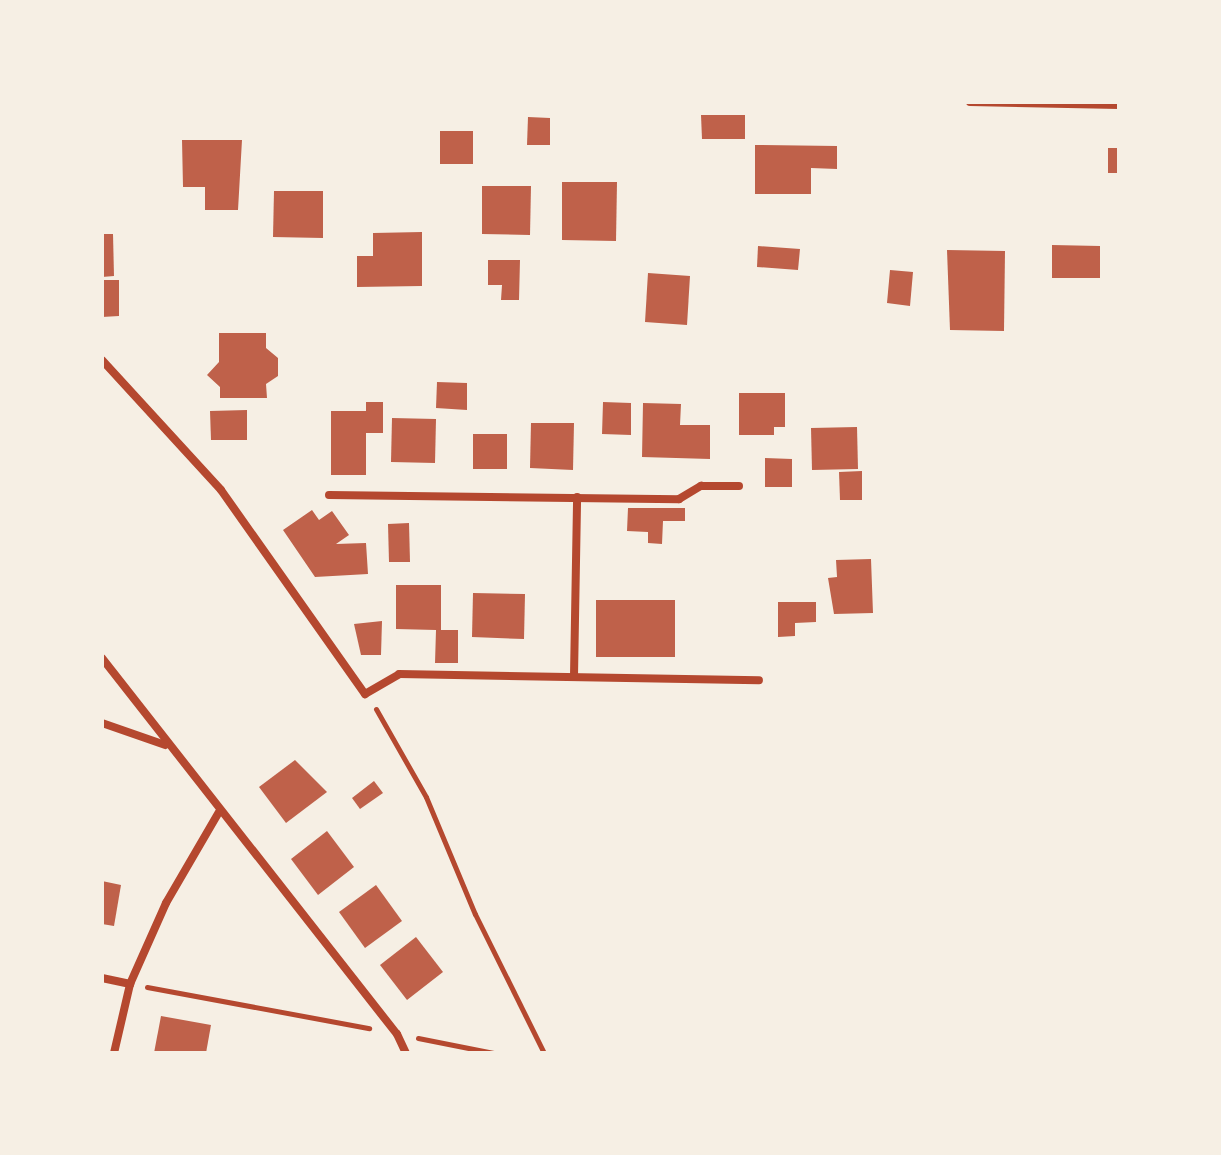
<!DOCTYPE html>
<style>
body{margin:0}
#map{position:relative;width:1221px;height:1155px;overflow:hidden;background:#f6efe4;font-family:Bitter,serif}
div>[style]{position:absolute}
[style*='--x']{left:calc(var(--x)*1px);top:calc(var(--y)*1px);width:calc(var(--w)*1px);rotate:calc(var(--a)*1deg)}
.building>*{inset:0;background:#bf614a}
.path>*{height:5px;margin:-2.5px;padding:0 2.5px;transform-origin:2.5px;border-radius:2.5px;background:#b5482f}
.minor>*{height:8px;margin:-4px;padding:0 4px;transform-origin:4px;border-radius:4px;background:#b5482f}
span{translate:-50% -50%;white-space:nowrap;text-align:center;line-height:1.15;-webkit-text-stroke:8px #f6efe4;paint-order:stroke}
.frame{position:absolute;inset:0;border:104px solid #f6efe4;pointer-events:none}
</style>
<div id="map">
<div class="building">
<i style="clip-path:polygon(701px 115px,745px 115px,745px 139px,702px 139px)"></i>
<i style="clip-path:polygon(528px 117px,550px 118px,550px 145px,527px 145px)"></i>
<i style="clip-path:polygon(440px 131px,473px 131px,473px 164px,440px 164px)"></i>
<i style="clip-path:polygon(182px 140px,242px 140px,238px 210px,205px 210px,205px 187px,183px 187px)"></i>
<i style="clip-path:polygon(755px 145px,837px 146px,837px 169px,811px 168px,811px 194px,755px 194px)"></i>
<i style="clip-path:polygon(1108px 148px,1119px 148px,1119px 173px,1108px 173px)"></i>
<i style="clip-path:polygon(562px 182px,617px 182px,616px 241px,562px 240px)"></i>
<i style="clip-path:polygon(482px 186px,531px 186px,530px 235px,482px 234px)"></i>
<i style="clip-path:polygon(274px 191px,323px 191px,323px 238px,273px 237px)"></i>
<i style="clip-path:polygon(422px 232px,422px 286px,357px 287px,357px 256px,373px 256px,373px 233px)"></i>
<i style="clip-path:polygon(102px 234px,113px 234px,114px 276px,102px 277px)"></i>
<i style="clip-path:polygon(1052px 245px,1100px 246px,1100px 278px,1052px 278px)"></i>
<i style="clip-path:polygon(758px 246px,800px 249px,798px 270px,757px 267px)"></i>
<i style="clip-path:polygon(947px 250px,1005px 251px,1004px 331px,950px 330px)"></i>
<i style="clip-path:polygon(488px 260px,520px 260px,519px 300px,501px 300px,502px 285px,488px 285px)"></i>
<i style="clip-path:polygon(890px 270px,913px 272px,910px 306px,887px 303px)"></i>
<i style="clip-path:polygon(648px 273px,690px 276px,687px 325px,645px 322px)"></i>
<i style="clip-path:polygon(102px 280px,119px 280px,119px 316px,102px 317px)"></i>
<i style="clip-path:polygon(219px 333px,266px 333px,266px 348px,278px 358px,278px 376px,266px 384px,267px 398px,220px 398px,220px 387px,207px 375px,219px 362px)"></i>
<i style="clip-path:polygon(437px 382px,467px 383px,467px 410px,436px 408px)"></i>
<i style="clip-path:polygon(739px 393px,785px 393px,785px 427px,774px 427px,774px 435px,739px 435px)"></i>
<i style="clip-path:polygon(366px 402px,383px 402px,383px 433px,366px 433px,366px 475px,331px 475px,331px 411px,366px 411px)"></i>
<i style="clip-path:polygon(603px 402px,631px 403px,631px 435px,602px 434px)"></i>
<i style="clip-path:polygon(643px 403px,681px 404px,680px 425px,710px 425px,710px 459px,642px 457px)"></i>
<i style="clip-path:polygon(247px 410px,247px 440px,211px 440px,210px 411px)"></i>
<i style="clip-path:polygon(392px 418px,436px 419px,435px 463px,391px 462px)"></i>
<i style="clip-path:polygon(531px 423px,574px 423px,573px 470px,530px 468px)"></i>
<i style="clip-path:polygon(857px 427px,858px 469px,812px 470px,811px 428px)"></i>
<i style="clip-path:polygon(473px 434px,507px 434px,507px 469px,473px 469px)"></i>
<i style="clip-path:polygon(765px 458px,792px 459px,792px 487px,765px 487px)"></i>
<i style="clip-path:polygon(862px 471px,862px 500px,840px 500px,839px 472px)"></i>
<i style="clip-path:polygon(628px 508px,685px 508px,685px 521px,663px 521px,662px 544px,648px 543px,648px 532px,627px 531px)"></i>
<i style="clip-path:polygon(312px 510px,319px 520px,332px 511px,349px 535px,336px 544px,366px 543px,368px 574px,315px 577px,283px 530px)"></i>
<i style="clip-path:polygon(409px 523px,410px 562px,389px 562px,388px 524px)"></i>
<i style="clip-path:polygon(871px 559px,873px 613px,834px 614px,828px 578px,837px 577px,836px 560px)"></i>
<i style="clip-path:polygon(396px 585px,441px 585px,441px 630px,458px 630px,458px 663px,435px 663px,436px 630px,396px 629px)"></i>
<i style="clip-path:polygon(473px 593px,525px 594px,524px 639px,472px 637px)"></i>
<i style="clip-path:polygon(596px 600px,675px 600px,675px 657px,596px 657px)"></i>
<i style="clip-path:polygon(778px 602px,816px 602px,816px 622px,795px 623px,795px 636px,778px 637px)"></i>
<i style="clip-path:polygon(382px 621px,381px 655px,361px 655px,354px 624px)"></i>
<i style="clip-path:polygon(295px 760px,327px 792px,286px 823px,259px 787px)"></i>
<i style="clip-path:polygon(374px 781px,383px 793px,360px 809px,352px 798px)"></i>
<i style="clip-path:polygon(327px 831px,354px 867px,318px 895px,291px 859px)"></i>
<i style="clip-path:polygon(102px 881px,121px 885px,114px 926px,102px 924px)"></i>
<i style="clip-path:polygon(376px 885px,402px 921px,365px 948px,339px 912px)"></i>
<i style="clip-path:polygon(416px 937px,443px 972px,407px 1000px,380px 965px)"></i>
<i style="clip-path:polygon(161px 1016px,211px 1025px,206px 1053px,154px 1053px)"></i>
</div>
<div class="path">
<i style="--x:376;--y:709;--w:101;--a:60.4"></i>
<i style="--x:426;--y:797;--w:127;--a:67.3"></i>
<i style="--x:475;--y:914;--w:155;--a:63.6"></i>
<i style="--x:147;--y:987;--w:226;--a:10.5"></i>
<i style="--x:418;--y:1038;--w:77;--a:11.2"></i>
</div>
<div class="minor">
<i style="--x:970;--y:102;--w:149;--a:1.2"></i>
<i style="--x:102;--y:360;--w:176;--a:47.5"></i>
<i style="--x:221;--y:490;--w:250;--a:54.8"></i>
<i style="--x:365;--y:694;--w:39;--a:-30"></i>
<i style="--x:399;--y:674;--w:360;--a:1"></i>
<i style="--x:329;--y:495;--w:350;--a:0.7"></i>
<i style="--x:679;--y:499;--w:26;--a:-31"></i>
<i style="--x:701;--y:486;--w:38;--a:0"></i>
<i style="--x:102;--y:658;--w:478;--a:51.9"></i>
<i style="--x:397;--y:1034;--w:21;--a:65"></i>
<i style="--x:574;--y:676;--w:179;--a:-89"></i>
<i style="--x:102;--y:723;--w:67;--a:19.2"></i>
<i style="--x:102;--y:978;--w:29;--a:12"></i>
<i style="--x:114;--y:1053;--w:71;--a:-76.9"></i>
<i style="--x:130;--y:984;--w:89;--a:-66"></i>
<i style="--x:166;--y:903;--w:105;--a:-59.8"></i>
</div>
<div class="frame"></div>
</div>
